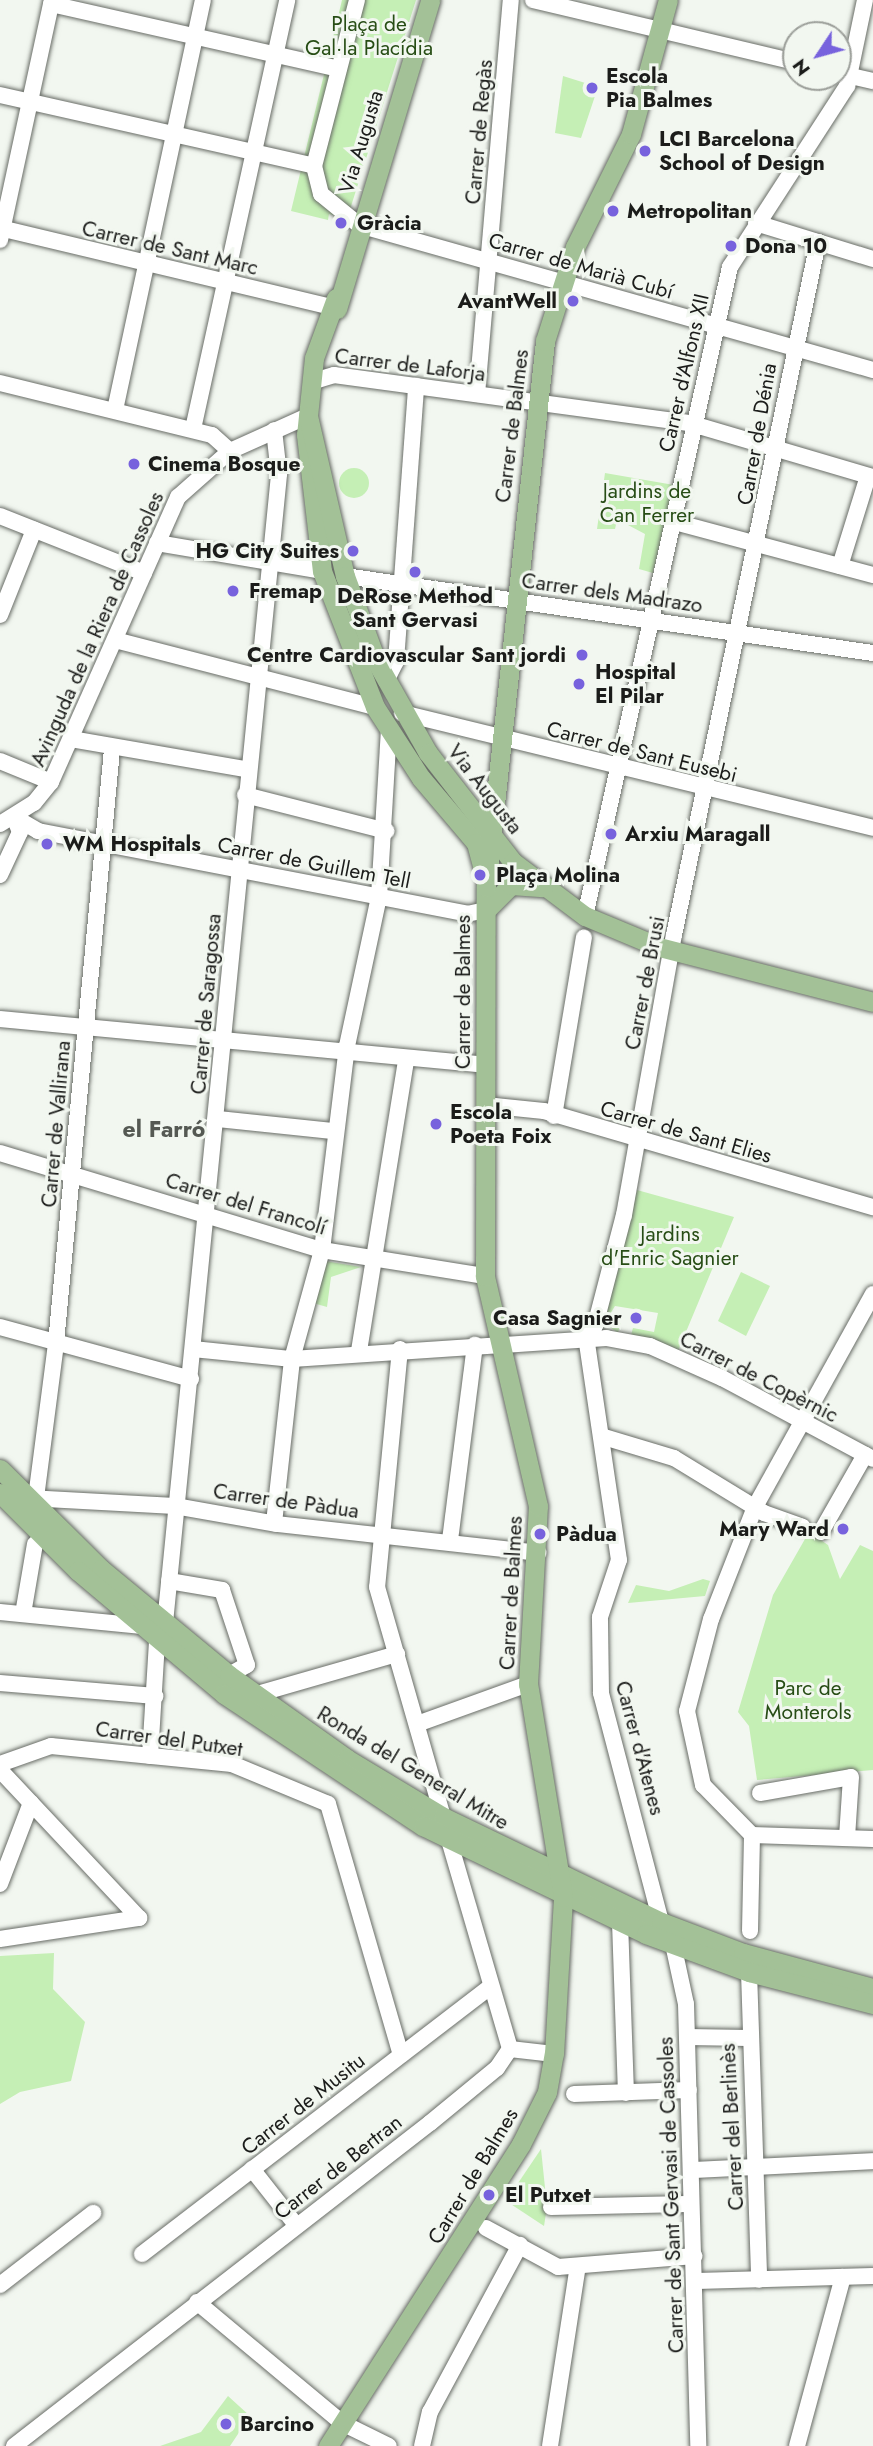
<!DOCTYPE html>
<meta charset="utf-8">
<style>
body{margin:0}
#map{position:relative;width:873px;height:2446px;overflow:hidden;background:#f2f7f0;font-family:Jost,sans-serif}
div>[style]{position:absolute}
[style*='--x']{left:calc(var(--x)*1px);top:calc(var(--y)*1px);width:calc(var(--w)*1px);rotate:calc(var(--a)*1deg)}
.green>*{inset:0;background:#c5efb5}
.round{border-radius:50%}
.roads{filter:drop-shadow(0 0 2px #686c66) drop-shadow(0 0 2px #686c66)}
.minor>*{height:16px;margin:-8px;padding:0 8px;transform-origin:8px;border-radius:8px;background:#fff}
.major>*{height:19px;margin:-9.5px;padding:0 9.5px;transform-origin:9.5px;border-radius:9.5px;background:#a3c197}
.dots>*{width:19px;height:19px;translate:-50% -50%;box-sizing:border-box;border:4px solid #f2f7f0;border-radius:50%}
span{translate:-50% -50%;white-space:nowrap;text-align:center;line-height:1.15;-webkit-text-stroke:6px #f2f7f0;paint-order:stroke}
.park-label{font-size:21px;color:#274d15}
.poi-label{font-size:21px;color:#1b1c1a;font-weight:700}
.left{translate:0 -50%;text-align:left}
.right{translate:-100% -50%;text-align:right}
.street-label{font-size:21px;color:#1b1c1a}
.neighbourhood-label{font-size:23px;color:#555953;font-weight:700}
.north{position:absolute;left:782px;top:21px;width:70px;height:70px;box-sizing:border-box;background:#f2f7f0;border:2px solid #9c9f9a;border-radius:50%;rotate:234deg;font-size:19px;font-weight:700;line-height:28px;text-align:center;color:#1b1c1a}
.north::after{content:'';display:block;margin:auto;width:24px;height:32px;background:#7762dd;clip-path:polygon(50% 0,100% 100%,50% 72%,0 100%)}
</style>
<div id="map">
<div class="green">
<i style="clip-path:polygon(342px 0,416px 0,347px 219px,329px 214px,328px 220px,291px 211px)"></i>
<i style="clip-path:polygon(563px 76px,598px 87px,581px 138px,555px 133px)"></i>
<i class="round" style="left:339px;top:468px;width:30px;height:30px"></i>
<i style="clip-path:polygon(605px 473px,674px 485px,653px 573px,639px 569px,645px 534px,628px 525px,628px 518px,618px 516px,615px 529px,597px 529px)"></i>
<i style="clip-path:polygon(637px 1190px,734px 1217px,678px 1351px,631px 1335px,633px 1328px,654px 1332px,658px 1313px,615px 1306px,610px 1314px,621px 1321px,618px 1333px,603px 1322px)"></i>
<i style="clip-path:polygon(325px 1261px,361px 1267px,331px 1277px,327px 1307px,313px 1303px)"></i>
<i style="clip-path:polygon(741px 1272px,770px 1286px,746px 1336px,718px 1321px)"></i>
<i style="clip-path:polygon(809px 1532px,828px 1545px,840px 1579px,860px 1545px,873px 1551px,873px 1770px,757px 1780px,749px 1726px,738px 1712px,773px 1595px)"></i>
<i style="clip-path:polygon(703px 1579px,710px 1581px,705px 1596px,628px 1603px,636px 1585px,669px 1591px)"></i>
<i style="clip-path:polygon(54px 1953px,53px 1989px,85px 2022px,71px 2081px,20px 2092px,0 2104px,0 1956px)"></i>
<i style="clip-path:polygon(541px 2149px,547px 2207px,544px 2226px,506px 2201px)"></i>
<i style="clip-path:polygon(228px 2396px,250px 2416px,230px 2446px,160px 2446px,201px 2432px)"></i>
</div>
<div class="roads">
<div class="minor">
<i style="--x:357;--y:0;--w:171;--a:104.5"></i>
<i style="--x:314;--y:166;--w:29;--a:76"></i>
<i style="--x:321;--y:194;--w:49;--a:39.2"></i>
<i style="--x:359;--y:225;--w:534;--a:15.75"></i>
<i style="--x:533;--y:0;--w:270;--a:13.3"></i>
<i style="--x:51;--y:4;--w:295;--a:12.7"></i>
<i style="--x:838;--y:73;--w:36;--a:13"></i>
<i style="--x:0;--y:95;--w:322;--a:12.7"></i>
<i style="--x:756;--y:223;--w:122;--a:17.1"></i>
<i style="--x:0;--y:228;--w:337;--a:13.4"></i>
<i style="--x:0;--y:240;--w:246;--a:-77.8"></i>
<i style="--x:311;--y:382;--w:24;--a:-17"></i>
<i style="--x:334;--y:375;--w:358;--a:7.7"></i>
<i style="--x:689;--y:423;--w:192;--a:16.4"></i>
<i style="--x:0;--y:383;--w:218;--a:13.8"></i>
<i style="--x:212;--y:435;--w:24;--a:42"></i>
<i style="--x:477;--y:394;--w:395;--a:-85.1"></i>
<i style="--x:115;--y:410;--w:419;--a:-77.9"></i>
<i style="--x:193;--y:429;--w:439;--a:-77.6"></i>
<i style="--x:0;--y:516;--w:155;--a:21.6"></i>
<i style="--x:671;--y:521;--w:209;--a:15"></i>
<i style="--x:157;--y:543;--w:167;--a:9.6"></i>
<i style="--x:840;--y:566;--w:94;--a:-72.7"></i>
<i style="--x:345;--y:576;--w:534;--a:8.3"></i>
<i style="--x:0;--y:615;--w:92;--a:-68.2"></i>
<i style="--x:115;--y:640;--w:268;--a:14.5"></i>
<i style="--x:386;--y:681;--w:22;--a:-63"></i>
<i style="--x:396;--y:661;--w:276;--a:-85.8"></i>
<i style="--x:402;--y:713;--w:485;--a:13.7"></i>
<i style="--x:71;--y:739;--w:177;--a:9.8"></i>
<i style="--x:0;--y:761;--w:55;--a:22.4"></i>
<i style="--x:245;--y:795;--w:146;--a:14.3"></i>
<i style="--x:14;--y:817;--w:28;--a:30"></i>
<i style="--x:38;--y:831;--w:437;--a:10.9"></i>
<i style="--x:467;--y:914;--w:19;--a:-12"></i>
<i style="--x:0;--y:824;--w:40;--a:-32"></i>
<i style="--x:34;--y:803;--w:27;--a:-51"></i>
<i style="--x:51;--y:782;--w:312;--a:-66"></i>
<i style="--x:178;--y:497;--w:69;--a:-41.5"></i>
<i style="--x:230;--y:451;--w:85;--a:-24.2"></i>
<i style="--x:0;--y:875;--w:47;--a:-65.1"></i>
<i style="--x:20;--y:832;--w:16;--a:-112"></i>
<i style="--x:585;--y:916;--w:665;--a:-77.41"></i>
<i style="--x:730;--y:267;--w:216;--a:-57.1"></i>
<i style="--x:847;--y:86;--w:88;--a:-78.2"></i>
<i style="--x:0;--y:1019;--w:487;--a:5.4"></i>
<i style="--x:485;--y:1105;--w:59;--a:5.8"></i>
<i style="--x:544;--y:1111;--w:343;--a:16.3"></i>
<i style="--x:554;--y:1116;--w:181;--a:-80.5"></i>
<i style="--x:218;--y:1119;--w:115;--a:6"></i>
<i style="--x:0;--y:1153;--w:336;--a:16.8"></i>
<i style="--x:322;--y:1250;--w:165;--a:9.1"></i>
<i style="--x:873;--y:1294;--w:244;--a:119"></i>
<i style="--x:755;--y:1507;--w:120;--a:111.4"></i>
<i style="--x:711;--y:1619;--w:95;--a:104.6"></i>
<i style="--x:687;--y:1711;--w:76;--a:77.8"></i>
<i style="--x:703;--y:1785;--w:70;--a:45.6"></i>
<i style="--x:752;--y:1835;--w:121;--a:1.9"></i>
<i style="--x:0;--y:1327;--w:198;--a:15.2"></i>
<i style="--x:193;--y:1349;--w:100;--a:5.8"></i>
<i style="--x:292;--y:1359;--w:315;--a:-3.8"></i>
<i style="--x:606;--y:1338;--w:45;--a:10.3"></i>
<i style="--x:650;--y:1346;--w:79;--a:24"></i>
<i style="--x:722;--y:1378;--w:171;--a:28.2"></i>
<i style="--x:400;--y:1349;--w:239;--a:95.5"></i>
<i style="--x:377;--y:1587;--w:239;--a:74"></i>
<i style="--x:359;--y:1351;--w:295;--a:-80.8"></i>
<i style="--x:604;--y:1437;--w:73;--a:16.7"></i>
<i style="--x:674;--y:1458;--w:105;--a:31.4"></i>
<i style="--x:764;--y:1513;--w:41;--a:19.7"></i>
<i style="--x:28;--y:1498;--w:12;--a:-42"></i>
<i style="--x:37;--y:1490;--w:148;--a:-82.6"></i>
<i style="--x:56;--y:1343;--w:597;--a:-84.61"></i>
<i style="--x:28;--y:1498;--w:147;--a:3.1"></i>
<i style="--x:175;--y:1506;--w:104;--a:10"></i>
<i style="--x:277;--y:1524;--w:263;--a:6.3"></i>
<i style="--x:274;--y:1523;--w:165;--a:-83.7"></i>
<i style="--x:292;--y:1359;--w:113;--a:-74.6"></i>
<i style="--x:322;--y:1250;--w:206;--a:-83"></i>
<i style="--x:347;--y:1046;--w:152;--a:-77.9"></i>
<i style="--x:379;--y:897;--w:166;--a:-86.6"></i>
<i style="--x:821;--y:1532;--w:89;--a:-60.3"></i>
<i style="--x:450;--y:1540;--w:197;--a:-82.7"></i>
<i style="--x:169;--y:1581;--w:54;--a:9.6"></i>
<i style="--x:222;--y:1590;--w:79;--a:71.6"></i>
<i style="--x:247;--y:1665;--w:21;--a:151"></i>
<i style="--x:0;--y:1612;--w:143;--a:5.6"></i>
<i style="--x:23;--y:1614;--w:71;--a:-80.3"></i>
<i style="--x:165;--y:1623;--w:1155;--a:-84.33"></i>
<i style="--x:279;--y:474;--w:44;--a:-96.5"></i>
<i style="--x:0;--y:1683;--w:156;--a:4.8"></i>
<i style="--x:254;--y:1695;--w:149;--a:-16"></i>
<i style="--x:417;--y:1724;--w:118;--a:-19.8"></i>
<i style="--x:150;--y:1756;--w:116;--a:-86.5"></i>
<i style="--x:0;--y:1764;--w:54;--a:-19.4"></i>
<i style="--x:51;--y:1746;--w:182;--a:5.7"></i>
<i style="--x:232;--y:1764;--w:104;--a:22.6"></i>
<i style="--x:328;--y:1804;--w:261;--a:73.8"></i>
<i style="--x:0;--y:1770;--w:203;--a:46.8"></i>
<i style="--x:760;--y:1793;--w:92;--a:-10"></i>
<i style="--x:851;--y:1777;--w:61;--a:93.8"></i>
<i style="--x:449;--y:1840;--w:218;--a:73.7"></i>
<i style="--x:0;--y:1884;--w:87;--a:-69.1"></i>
<i style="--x:620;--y:1922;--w:171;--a:88"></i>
<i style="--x:661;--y:1922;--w:237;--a:-104.7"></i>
<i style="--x:601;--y:1693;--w:76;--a:-90.8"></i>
<i style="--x:600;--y:1617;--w:60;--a:-71.6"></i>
<i style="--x:619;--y:1560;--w:225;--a:-98.4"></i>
<i style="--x:586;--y:1337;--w:14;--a:-51"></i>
<i style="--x:595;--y:1326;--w:115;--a:-75.4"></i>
<i style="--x:624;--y:1215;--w:284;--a:-79.9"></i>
<i style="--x:674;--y:935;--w:708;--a:-78.26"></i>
<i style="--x:750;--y:1931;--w:96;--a:-88.8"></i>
<i style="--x:0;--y:1939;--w:141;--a:-8.6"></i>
<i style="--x:673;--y:1944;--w:61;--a:77.8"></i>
<i style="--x:686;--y:2004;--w:442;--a:88.4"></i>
<i style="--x:749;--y:1972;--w:308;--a:88.1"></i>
<i style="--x:687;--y:2037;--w:62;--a:0.9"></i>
<i style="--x:510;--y:2049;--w:44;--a:6.5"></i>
<i style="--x:574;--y:2094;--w:115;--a:-2"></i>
<i style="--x:252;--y:2169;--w:71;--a:51.8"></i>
<i style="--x:692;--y:2170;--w:181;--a:-2.8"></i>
<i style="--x:551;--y:2207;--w:135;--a:-1.3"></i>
<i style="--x:486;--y:2228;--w:82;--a:28.4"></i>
<i style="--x:558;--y:2267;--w:137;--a:-4.6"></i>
<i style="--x:142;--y:2254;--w:439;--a:-37.5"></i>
<i style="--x:696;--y:2281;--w:177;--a:-1.6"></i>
<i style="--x:0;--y:2285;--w:118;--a:-37.7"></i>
<i style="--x:197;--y:2302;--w:189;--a:39.8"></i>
<i style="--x:342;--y:2423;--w:52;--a:26.1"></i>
<i style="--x:14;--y:2446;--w:527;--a:-37.83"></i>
<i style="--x:430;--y:2123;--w:87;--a:-39.4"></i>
<i style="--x:497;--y:2068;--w:23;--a:-56"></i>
<i style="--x:422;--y:2446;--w:35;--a:-77"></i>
<i style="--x:430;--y:2412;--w:190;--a:-61.7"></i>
<i style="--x:550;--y:2446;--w:182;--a:-81.2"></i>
<i style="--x:797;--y:2446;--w:175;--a:-74.8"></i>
</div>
<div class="major">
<i style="--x:336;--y:298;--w:64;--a:110.1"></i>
<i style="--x:314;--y:358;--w:77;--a:95.9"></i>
<i style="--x:306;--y:435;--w:137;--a:83.3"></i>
<i style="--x:322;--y:571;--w:146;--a:68.7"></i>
<i style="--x:375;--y:707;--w:85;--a:57.1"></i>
<i style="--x:421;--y:778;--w:85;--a:49.8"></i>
<i style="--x:476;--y:843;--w:35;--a:75"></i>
<i style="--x:337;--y:309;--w:323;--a:-73.2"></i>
<i style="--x:308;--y:416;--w:164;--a:77"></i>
<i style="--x:345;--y:576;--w:93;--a:69.8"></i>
<i style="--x:377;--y:663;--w:103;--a:60.5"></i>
<i style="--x:428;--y:753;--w:138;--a:52.1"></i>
<i style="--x:513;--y:862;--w:90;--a:36.9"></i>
<i style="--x:585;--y:916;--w:80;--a:22.7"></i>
<i style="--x:659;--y:947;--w:221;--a:14.4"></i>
<i style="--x:486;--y:910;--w:35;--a:-45"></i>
<i style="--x:511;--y:885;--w:32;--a:4"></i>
<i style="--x:0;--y:1469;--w:142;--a:44.7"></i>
<i style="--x:101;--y:1569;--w:166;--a:39.6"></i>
<i style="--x:229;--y:1675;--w:145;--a:35.4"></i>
<i style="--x:347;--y:1759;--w:112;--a:31.1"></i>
<i style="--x:443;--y:1817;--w:242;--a:25.7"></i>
<i style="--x:661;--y:1922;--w:88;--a:20.7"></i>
<i style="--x:743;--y:1953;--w:135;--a:15.1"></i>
<i style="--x:0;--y:1493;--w:110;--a:45"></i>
<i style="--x:78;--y:1571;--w:191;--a:40.1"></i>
<i style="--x:224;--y:1694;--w:239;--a:33.6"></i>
<i style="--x:423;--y:1826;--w:248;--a:25.8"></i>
<i style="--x:646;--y:1934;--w:110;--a:20.3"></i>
<i style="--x:749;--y:1972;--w:128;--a:14.5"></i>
<i style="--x:328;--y:2446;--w:358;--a:-57.4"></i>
<i style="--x:521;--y:2144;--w:58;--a:-63.4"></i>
<i style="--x:547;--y:2092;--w:39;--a:-80"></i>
<i style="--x:554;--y:2054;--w:157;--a:-86.7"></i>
<i style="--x:563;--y:1897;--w:216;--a:-99.3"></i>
<i style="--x:528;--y:1684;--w:178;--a:-86.8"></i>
<i style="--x:538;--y:1506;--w:236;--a:-103"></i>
<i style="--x:485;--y:1276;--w:389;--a:-89.9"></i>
<i style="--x:486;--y:887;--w:549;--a:-83.83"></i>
<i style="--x:545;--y:341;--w:99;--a:-72.3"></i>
<i style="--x:575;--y:247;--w:126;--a:-63.6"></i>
<i style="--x:631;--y:134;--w:139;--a:-74.6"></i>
</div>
</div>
<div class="dots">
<i style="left:592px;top:88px;background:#7762dd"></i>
<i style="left:645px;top:151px;background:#7762dd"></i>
<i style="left:613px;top:211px;background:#7762dd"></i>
<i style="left:341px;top:223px;background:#7762dd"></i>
<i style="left:731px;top:246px;background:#7762dd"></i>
<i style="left:573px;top:301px;background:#7762dd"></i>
<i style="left:134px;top:464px;background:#7762dd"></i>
<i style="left:353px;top:551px;background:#7762dd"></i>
<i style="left:415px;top:572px;background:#7762dd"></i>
<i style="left:233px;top:591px;background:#7762dd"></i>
<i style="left:582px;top:655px;background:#7762dd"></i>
<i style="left:579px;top:684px;background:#7762dd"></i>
<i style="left:611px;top:834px;background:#7762dd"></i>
<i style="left:47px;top:844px;background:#7762dd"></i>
<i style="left:480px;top:875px;background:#7762dd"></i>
<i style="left:436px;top:1124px;background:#7762dd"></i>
<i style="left:636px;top:1318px;background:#7762dd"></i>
<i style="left:843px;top:1529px;background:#7762dd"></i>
<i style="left:540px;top:1534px;background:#7762dd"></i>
<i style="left:489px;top:2195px;background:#7762dd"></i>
<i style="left:226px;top:2424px;background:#7762dd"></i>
</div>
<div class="park-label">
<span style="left:369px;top:36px">Plaça de<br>Gal·la Placídia</span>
<span style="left:647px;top:503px">Jardins de<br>Can Ferrer</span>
<span style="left:670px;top:1246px">Jardins<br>d'Enric Sagnier</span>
<span style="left:808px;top:1700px">Parc de<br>Monterols</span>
</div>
<div class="poi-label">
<span class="left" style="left:606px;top:88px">Escola<br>Pia Balmes</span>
<span class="left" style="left:659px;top:151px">LCI Barcelona<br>School of Design</span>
<span class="left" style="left:627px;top:211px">Metropolitan</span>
<span class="left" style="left:357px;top:223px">Gràcia</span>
<span class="left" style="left:745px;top:246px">Dona 10</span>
<span class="right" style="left:557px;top:301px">AvantWell</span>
<span class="left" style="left:148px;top:464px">Cinema Bosque</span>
<span class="right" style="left:339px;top:551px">HG City Suites</span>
<span class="left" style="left:249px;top:591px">Fremap</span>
<span style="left:415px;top:608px">DeRose Method<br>Sant Gervasi</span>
<span class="right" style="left:566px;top:655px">Centre Cardiovascular Sant jordi</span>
<span class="left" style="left:595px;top:684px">Hospital<br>El Pilar</span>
<span class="left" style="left:625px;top:834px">Arxiu Maragall</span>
<span class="left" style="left:63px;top:844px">WM Hospitals</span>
<span class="left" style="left:496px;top:875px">Plaça Molina</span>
<span class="left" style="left:450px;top:1124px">Escola<br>Poeta Foix</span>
<span class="right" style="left:622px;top:1318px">Casa Sagnier</span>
<span class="right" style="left:829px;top:1529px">Mary Ward</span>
<span class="left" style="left:556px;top:1534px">Pàdua</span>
<span class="left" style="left:505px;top:2195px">El Putxet</span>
<span class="left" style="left:240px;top:2424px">Barcino</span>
</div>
<div class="street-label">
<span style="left:479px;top:132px;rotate:-85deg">Carrer de Regàs</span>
<span style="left:361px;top:142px;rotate:-73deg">Via Augusta</span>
<span style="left:170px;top:248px;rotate:13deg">Carrer de Sant Marc</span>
<span style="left:581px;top:266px;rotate:16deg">Carrer de Marià Cubí</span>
<span style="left:410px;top:365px;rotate:7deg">Carrer de Laforja</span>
<span style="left:684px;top:373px;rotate:-77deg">Carrer d'Alfons XII</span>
<span style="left:512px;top:426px;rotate:-83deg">Carrer de Balmes</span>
<span style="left:757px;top:434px;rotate:-80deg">Carrer de Dénia</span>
<span style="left:612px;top:593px;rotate:8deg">Carrer dels Madrazo</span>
<span style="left:97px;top:629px;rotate:-66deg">Avinguda de la Riera de Cassoles</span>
<span style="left:642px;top:752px;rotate:14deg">Carrer de Sant Eusebi</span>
<span style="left:485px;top:789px;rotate:52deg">Via Augusta</span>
<span style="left:314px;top:863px;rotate:11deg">Carrer de Guillem Tell</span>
<span style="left:645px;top:983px;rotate:-79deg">Carrer de Brusi</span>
<span style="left:463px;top:992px;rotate:-90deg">Carrer de Balmes</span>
<span style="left:206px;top:1004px;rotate:-85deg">Carrer de Saragossa</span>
<span style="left:56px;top:1124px;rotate:-85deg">Carrer de Vallirana</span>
<span style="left:686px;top:1132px;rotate:16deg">Carrer de Sant Elies</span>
<span style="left:246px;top:1204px;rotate:17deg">Carrer del Francolí</span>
<span style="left:759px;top:1377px;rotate:27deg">Carrer de Copèrnic</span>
<span style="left:286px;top:1501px;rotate:8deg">Carrer de Pàdua</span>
<span style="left:511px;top:1593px;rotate:-87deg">Carrer de Balmes</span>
<span style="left:169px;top:1739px;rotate:8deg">Carrer del Putxet</span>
<span style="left:640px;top:1748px;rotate:75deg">Carrer d'Atenes</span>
<span style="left:413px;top:1768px;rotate:31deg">Ronda del General Mitre</span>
<span style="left:303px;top:2104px;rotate:-38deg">Carrer de Musitu</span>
<span style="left:732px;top:2127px;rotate:-93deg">Carrer del Berlinès</span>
<span style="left:338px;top:2167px;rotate:-38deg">Carrer de Bertran</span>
<span style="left:473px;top:2176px;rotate:-59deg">Carrer de Balmes</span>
<span style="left:671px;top:2195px;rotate:-92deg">Carrer de Sant Gervasi de Cassoles</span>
</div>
<div class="neighbourhood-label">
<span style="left:164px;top:1129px">el Farró</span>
</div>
<div class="north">N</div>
</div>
